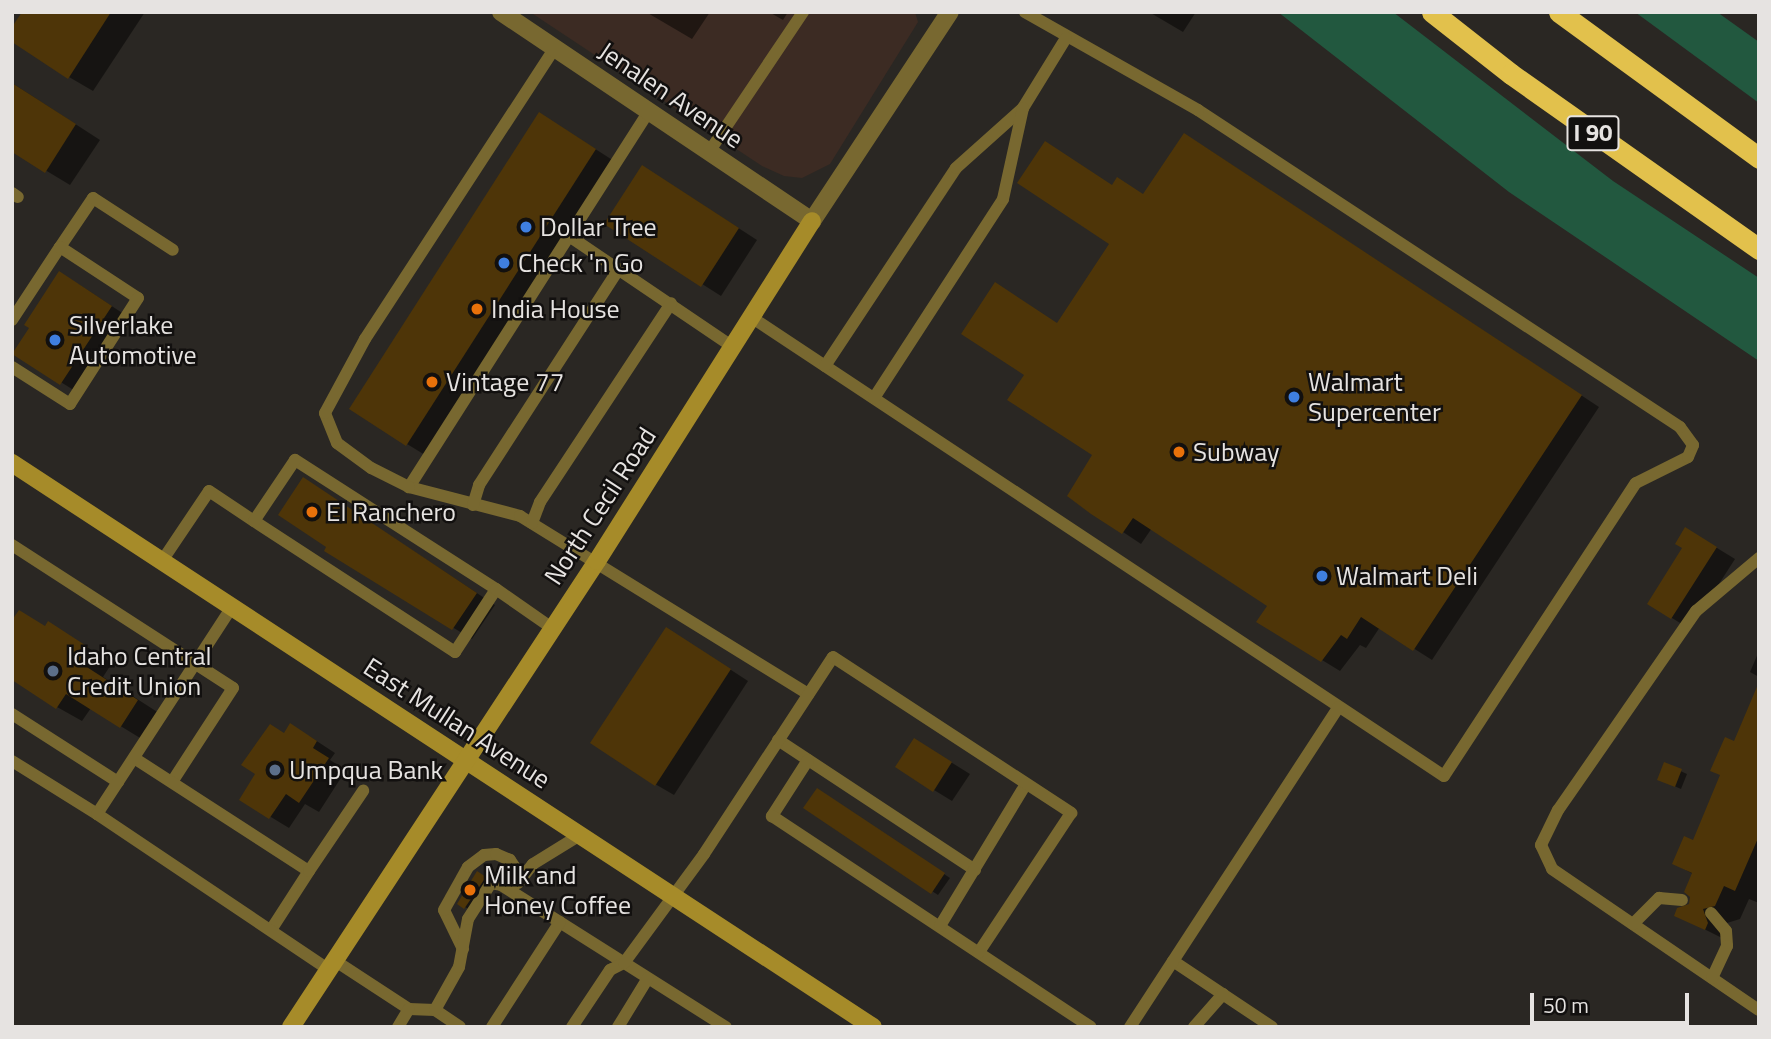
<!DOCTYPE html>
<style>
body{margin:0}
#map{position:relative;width:1771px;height:1039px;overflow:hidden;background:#2a2723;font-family:"Titillium Web",sans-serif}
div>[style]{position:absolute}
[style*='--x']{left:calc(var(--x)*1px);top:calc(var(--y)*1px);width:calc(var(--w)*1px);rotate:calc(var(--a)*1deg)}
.medical>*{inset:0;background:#3c2b23}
.green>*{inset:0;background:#22583f}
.shadow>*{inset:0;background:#0007}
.building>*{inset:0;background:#4e3508}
.lane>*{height:12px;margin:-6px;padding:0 6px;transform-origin:6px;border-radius:6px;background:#786830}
.street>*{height:18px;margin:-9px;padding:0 9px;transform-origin:9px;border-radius:9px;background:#786830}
.secondary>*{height:18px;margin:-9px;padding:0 9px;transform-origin:9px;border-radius:9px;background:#a68b29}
.highway>*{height:21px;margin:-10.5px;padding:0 10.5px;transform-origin:10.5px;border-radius:10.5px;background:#e2c14c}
.dots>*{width:19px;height:19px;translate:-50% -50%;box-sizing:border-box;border:4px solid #12100f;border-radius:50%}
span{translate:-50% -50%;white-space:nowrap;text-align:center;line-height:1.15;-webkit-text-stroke:5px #12100f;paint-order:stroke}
.shield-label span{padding:2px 5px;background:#12100f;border:2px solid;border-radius:5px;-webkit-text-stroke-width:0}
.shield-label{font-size:24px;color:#e6e3e1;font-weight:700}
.street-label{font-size:26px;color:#e6e3e1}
.poi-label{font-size:26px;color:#e6e3e1}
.left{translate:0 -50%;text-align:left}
.frame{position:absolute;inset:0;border:14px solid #e6e3e1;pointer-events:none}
.scale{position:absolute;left:1530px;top:993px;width:159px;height:32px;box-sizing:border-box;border:4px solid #e6e3e1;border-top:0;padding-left:9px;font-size:21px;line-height:24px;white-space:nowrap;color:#e6e3e1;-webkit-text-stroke:5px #12100f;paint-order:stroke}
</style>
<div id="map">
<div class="medical">
<i style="clip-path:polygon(530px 12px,915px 12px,918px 22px,830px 164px,802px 178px,784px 176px,762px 166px)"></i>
</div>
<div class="green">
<i style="clip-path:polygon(1278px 12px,1393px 12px,1613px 181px,1759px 278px,1759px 361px,1509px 192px)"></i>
<i style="clip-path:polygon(1635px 12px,1717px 12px,1759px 42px,1759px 103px)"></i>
</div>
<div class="shadow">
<i style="clip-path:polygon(24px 12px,145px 12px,93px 91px,69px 77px)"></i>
<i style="clip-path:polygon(646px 12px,710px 12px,692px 39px)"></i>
<i style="clip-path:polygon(769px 12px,788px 12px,783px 20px)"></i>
<i style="clip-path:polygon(1149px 12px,1196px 12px,1183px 32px)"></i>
<i style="clip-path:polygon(12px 83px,100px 140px,70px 185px,12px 150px)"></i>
<i style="clip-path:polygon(558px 125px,614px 161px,425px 455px,407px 444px)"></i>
<i style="clip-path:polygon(1203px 146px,1599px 407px,1432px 660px,1380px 627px,1366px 648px,1360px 645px,1340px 671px,1322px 660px,1269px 605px,1152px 528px,1141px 544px,1069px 496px,1095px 454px,1058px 325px,1112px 243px,1113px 186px,1144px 196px)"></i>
<i style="clip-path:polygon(661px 178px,757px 240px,721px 296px,606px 223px)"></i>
<i style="clip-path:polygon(78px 284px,130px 318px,80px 394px,14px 353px)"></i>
<i style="clip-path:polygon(304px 479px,495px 605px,472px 639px,326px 551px,329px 547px)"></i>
<i style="clip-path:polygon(1704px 540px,1735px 559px,1690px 629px,1649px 604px)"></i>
<i style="clip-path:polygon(46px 627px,73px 638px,112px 663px,103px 677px,162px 715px,145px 741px,91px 708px,82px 721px,57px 707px)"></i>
<i style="clip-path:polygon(685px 640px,748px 681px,674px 795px,655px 784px)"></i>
<i style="clip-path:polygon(1759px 651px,1759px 677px,1750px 672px)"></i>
<i style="clip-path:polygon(1759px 686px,1759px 903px,1749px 899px,1740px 919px,1727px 923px,1730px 942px,1676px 915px,1691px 906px,1693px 874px,1675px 864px,1694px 842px)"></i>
<i style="clip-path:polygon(285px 735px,309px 736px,335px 753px,330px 760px,346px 770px,319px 812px,305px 804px,289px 828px,241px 799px)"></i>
<i style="clip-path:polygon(933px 751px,970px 774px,952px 801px,934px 790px)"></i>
<i style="clip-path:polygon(1665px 764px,1687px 774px,1681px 789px,1665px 782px)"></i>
<i style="clip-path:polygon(822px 793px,950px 878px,938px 895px,805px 808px)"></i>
<i style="clip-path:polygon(478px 873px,497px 885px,477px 914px,460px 904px)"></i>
</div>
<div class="building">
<i style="clip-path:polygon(22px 12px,111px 12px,68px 79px,12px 42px,12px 27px)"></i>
<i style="clip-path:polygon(12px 83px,76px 124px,45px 173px,12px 152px)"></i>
<i style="clip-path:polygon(539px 112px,596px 149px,406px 446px,349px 409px)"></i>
<i style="clip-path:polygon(1184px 133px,1582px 395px,1413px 651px,1361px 617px,1347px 639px,1341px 635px,1321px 662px,1256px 622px,1267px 606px,1133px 518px,1122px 534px,1091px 514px,1067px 496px,1092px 455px,1007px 400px,1024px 375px,961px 334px,995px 282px,1057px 323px,1109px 244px,1017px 183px,1045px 141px,1112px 185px,1117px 177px,1143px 194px)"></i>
<i style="clip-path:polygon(642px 165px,739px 228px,701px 287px,604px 224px)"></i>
<i style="clip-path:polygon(59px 271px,112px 306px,60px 385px,12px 354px,29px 328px,24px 325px)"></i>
<i style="clip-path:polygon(303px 477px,477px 593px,452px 630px,324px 551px,326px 547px,278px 515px)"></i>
<i style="clip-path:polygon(1685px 527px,1717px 547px,1671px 619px,1647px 604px,1682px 548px,1675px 544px)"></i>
<i style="clip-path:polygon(19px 610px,45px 626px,48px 621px,88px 647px,79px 662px,138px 700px,120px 728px,66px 694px,56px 709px,12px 680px,12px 620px)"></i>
<i style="clip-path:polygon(666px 627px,731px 669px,655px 786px,590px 743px)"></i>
<i style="clip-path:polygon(1759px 682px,1759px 836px,1735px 891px,1724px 886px,1715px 906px,1703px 909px,1708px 923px,1705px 930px,1674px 916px,1677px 908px,1689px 904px,1690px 897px,1684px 892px,1692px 873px,1672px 864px,1684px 836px,1693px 840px,1720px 775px,1710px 771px,1725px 737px,1734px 741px)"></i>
<i style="clip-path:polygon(290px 723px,317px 741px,313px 748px,329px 758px,299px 803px,286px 794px,269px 819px,239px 800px,255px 774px,241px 765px,270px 724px,284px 733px)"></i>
<i style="clip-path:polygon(914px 738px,952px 762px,933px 792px,895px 767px)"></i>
<i style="clip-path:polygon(1664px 762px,1682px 769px,1675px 787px,1657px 780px)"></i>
<i style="clip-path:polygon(817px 788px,945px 873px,931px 894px,803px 808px)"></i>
<i style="clip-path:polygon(477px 871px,486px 877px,464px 909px,457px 904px)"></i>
</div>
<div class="lane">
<i style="--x:649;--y:111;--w:148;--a:122.6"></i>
<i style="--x:569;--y:236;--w:198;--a:34.1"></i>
<i style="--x:709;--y:152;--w:169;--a:-56.1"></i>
<i style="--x:12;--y:193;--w:7;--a:34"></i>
<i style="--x:569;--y:236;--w:298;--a:122.5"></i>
<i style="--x:409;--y:487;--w:115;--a:14.6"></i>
<i style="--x:520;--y:516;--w:339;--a:31.7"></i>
<i style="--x:60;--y:247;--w:59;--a:-56"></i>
<i style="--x:93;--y:198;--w:95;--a:33"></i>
<i style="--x:751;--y:317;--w:831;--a:33.52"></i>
<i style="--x:1444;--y:776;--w:350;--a:-56.8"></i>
<i style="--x:1636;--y:483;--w:58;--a:-26.6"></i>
<i style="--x:1688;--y:457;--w:13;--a:-67"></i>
<i style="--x:1693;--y:445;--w:22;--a:-126"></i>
<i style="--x:1680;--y:427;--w:577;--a:-146.67"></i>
<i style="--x:1198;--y:110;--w:199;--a:-150.5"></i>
<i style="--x:12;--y:320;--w:87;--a:-56.7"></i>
<i style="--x:60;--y:247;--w:93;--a:33.2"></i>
<i style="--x:138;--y:298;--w:126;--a:122.7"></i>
<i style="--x:70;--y:404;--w:69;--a:-147.5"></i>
<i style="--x:825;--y:366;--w:237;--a:-56.5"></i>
<i style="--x:956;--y:168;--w:90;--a:-41.8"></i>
<i style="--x:1023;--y:108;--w:82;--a:-58.4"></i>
<i style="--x:874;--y:398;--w:237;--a:-57"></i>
<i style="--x:1003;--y:199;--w:93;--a:-77.6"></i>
<i style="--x:409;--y:487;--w:42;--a:-153.4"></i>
<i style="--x:371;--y:468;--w:42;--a:-143.7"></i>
<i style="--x:337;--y:443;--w:32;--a:-112"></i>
<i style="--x:325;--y:413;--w:84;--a:-61.6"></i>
<i style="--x:365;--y:339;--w:348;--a:-56.9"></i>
<i style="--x:473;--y:505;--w:21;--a:-73"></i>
<i style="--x:479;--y:485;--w:257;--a:-57.1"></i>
<i style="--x:532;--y:523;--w:22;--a:-69"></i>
<i style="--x:540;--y:502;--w:238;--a:-56.6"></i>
<i style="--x:12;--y:545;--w:263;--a:32.9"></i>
<i style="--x:233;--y:688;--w:112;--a:123"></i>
<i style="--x:1759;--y:558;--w:82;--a:139.9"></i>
<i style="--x:1696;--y:611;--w:242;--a:124.7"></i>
<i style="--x:1558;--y:810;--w:39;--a:116"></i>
<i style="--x:1541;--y:845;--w:26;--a:65"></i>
<i style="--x:1552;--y:869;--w:250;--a:34.3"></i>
<i style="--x:162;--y:561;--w:84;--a:-56.1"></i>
<i style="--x:209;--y:491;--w:54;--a:33.7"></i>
<i style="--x:254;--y:521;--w:240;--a:33.1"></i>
<i style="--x:455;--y:652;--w:75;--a:-56.9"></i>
<i style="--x:496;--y:589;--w:239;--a:-147.3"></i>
<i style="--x:295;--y:460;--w:73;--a:123.9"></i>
<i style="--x:496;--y:589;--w:68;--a:34.9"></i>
<i style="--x:12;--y:714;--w:126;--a:32.7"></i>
<i style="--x:778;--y:740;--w:236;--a:33.4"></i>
<i style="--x:134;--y:758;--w:208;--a:32.9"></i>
<i style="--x:309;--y:871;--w:70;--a:122.8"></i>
<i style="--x:808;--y:760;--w:67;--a:122.7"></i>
<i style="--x:772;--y:816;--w:382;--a:33.5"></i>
<i style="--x:12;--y:761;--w:100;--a:31.9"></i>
<i style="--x:97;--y:814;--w:247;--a:-56.9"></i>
<i style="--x:97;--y:814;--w:278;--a:33.9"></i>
<i style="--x:309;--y:871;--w:97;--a:-56"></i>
<i style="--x:518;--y:883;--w:24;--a:-52"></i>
<i style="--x:533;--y:864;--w:55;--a:-31.7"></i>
<i style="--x:1711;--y:913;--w:23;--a:50"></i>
<i style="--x:1726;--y:931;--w:15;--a:86"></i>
<i style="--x:1727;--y:946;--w:35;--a:115"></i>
<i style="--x:1633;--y:924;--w:37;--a:-45"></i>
<i style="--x:1659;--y:898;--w:23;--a:5"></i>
<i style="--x:940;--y:926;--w:166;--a:-58.8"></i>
<i style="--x:463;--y:949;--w:43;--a:-116"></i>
<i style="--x:444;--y:910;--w:49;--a:-60.8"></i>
<i style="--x:468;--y:867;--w:20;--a:-37"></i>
<i style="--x:484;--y:855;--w:12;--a:-5"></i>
<i style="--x:496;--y:854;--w:15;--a:23"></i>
<i style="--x:510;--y:860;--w:22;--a:56"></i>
<i style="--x:334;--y:960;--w:90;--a:33.2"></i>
<i style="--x:409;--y:1009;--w:26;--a:2"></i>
<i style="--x:435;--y:1010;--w:30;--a:34"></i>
<i style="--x:1173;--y:961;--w:119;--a:33.7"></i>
<i style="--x:435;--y:1010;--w:49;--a:-60.8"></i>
<i style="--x:459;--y:967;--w:49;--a:-79.4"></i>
<i style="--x:468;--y:919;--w:43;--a:-57.4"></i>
<i style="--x:491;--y:883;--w:10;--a:11"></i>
<i style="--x:501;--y:885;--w:266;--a:32.3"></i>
<i style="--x:398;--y:1027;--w:21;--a:-59"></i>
<i style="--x:492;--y:1027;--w:125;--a:-57.1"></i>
<i style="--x:572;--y:1027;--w:69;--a:-56.3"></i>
<i style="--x:610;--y:970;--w:16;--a:-27"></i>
<i style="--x:624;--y:963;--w:135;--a:-53.7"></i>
<i style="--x:704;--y:854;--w:235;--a:-56.8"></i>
<i style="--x:833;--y:657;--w:285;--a:33.2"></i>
<i style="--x:1071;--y:813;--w:167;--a:123.5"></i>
<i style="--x:618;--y:1027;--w:57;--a:-58.5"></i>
<i style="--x:1130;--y:1027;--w:382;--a:-56.9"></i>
<i style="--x:1194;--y:1027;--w:44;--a:-48.7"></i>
</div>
<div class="street">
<i style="--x:501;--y:12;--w:375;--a:33.9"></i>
<i style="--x:812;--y:221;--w:250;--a:-56.6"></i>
</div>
<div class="secondary">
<i style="--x:12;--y:463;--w:1029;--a:33.23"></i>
<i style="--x:291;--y:1027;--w:557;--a:-56.71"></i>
<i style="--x:597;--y:561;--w:402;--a:-57.7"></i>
</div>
<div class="highway">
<i style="--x:1432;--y:12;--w:100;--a:38.1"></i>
<i style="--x:1511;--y:74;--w:304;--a:35.2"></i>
<i style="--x:1559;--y:12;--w:248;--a:36.1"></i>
</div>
<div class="dots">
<i style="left:526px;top:227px;background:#3f7fe0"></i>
<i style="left:504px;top:263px;background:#3f7fe0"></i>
<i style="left:477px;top:309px;background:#e8710a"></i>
<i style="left:55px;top:340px;background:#3f7fe0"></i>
<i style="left:432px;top:382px;background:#e8710a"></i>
<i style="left:1294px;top:397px;background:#3f7fe0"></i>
<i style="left:1179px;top:452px;background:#e8710a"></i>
<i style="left:312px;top:512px;background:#e8710a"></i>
<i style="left:1322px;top:576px;background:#3f7fe0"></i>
<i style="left:53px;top:671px;background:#5c6f8a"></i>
<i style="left:275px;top:770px;background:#5c6f8a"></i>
<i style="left:470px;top:890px;background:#e8710a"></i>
</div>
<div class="shield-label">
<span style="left:1593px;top:133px">I 90</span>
</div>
<div class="street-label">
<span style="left:671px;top:95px;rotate:34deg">Jenalen Avenue</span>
<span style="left:600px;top:506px;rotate:-57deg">North Cecil Road</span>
<span style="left:457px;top:723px;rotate:33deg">East Mullan Avenue</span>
</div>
<div class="poi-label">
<span class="left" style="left:540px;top:227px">Dollar Tree</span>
<span class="left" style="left:518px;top:263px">Check 'n Go</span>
<span class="left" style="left:491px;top:309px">India House</span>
<span class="left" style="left:69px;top:340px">Silverlake<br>Automotive</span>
<span class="left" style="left:446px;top:382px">Vintage 77</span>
<span class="left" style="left:1308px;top:397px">Walmart<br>Supercenter</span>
<span class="left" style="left:1193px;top:452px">Subway</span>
<span class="left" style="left:326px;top:512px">El Ranchero</span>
<span class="left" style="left:1336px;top:576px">Walmart Deli</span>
<span class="left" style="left:67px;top:671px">Idaho Central<br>Credit Union</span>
<span class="left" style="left:289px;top:770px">Umpqua Bank</span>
<span class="left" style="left:484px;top:890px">Milk and<br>Honey Coffee</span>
</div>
<div class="frame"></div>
<div class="scale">50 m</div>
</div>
